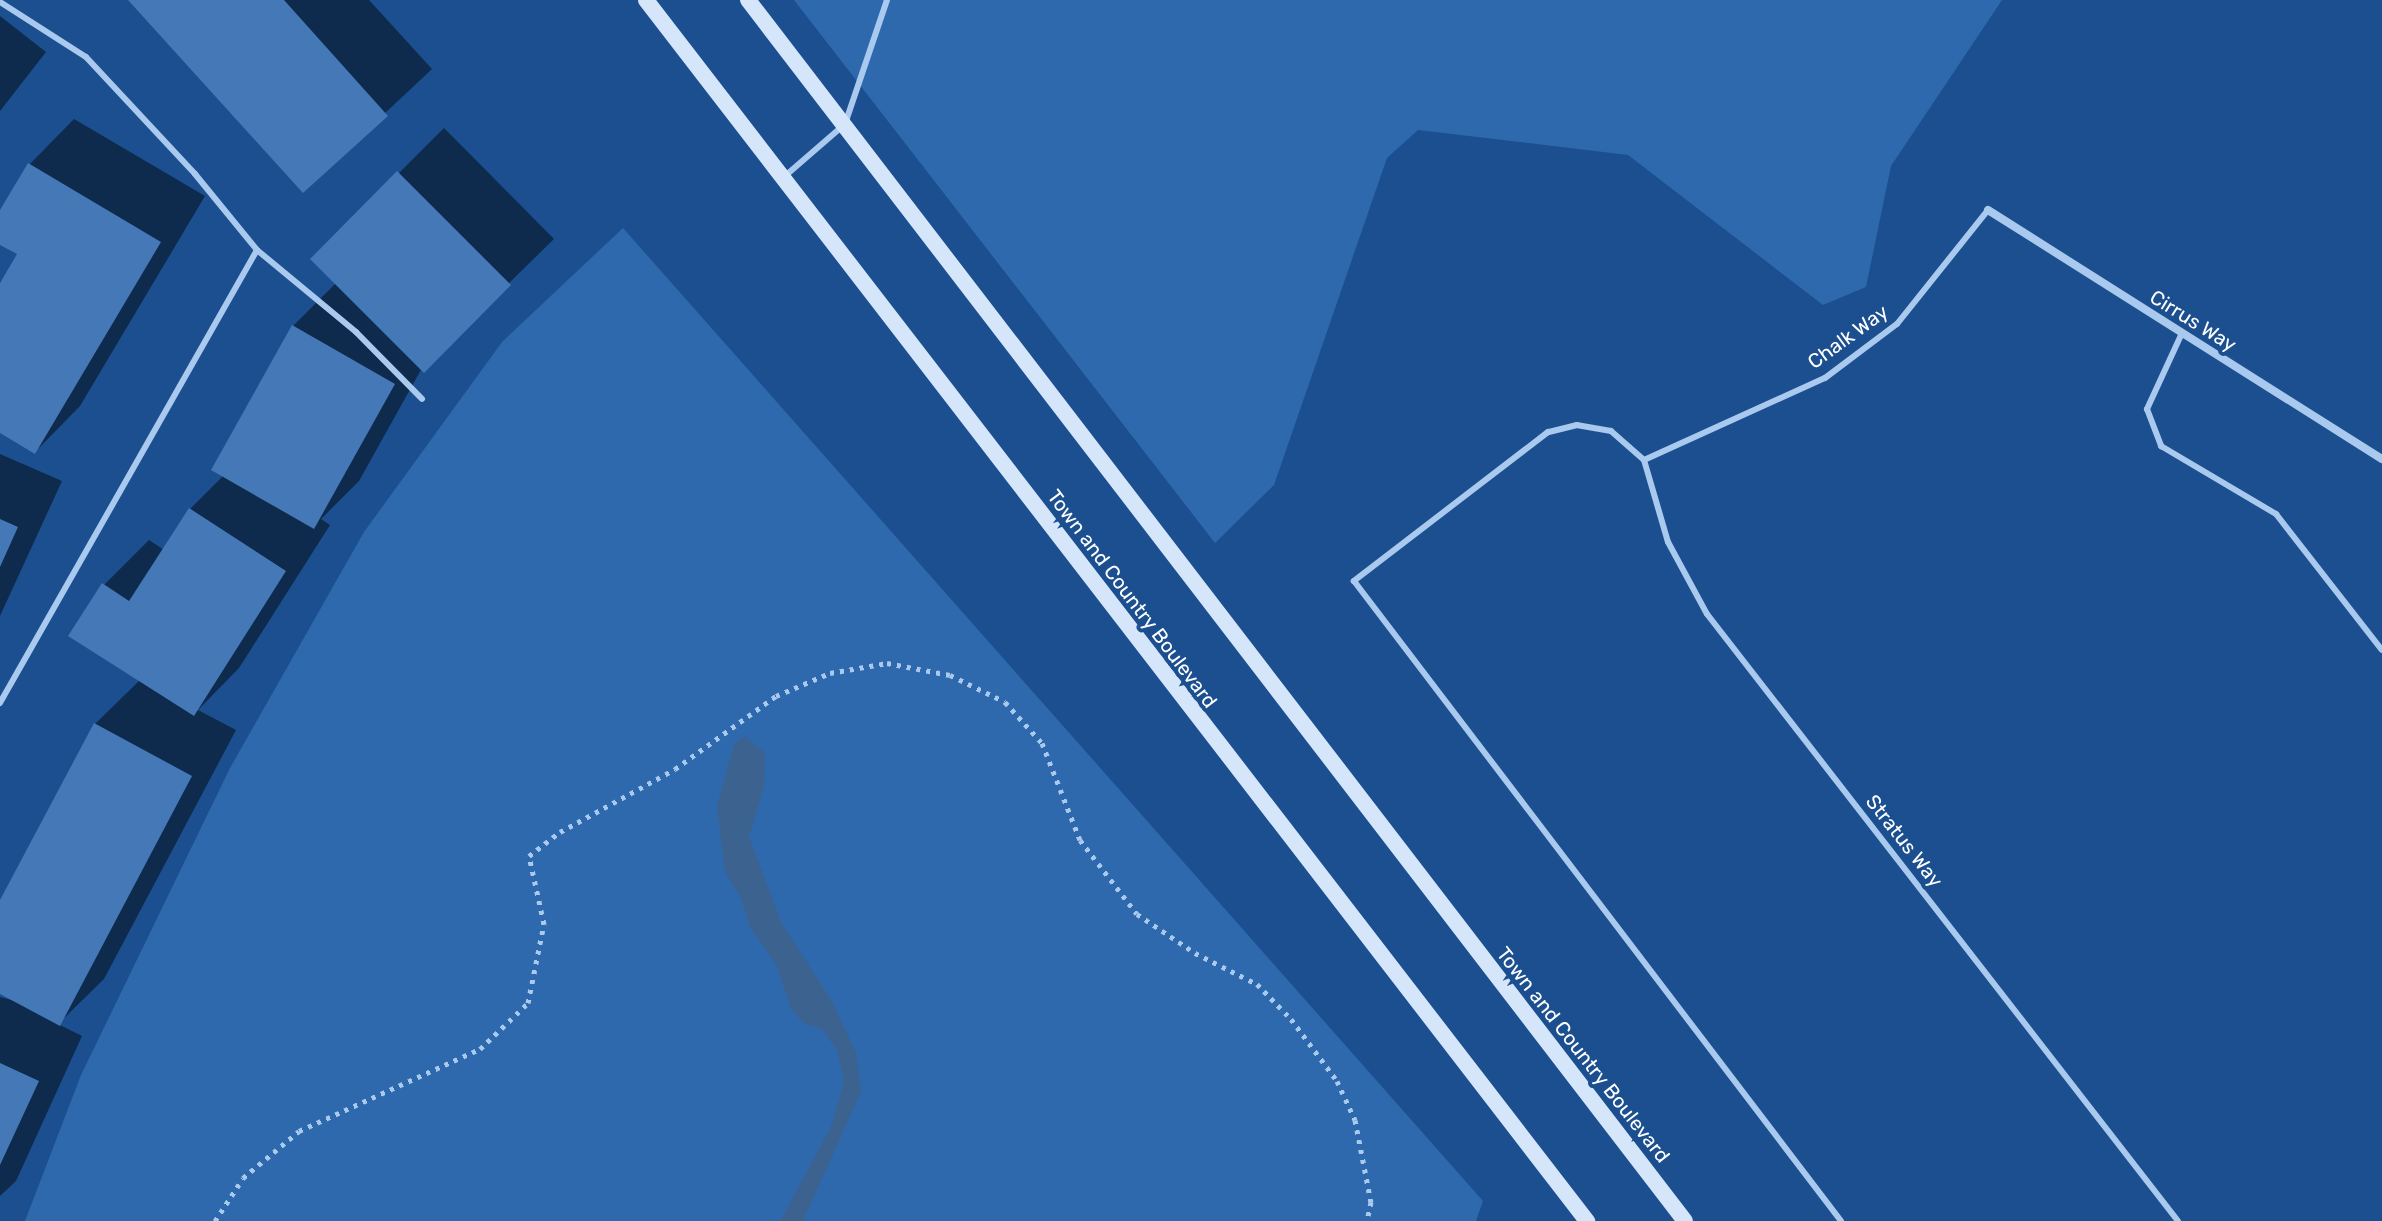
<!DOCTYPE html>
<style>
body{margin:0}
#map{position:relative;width:2382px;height:1221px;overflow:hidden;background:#1b4f8f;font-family:Rubik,sans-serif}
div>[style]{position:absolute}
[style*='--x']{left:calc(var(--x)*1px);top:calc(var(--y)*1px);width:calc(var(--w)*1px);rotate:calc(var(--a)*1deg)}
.green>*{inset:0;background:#2e69ad}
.water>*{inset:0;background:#3c6290}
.shadow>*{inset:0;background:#0007}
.building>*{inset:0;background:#4478b7}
.path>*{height:5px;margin-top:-2.5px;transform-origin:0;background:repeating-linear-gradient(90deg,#a9c9ee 0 4px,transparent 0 10px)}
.service>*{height:6px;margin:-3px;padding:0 3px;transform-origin:3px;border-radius:3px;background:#a9c9ee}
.minor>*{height:8px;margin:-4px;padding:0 4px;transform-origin:4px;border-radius:4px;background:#a9c9ee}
.secondary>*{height:16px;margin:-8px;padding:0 8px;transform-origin:8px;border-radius:8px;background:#d6e6fa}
span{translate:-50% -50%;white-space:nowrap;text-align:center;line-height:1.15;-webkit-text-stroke:8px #1b4f8f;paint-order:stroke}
.street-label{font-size:20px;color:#fff}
</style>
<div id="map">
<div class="green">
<i style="clip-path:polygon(794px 0,2002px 0,1891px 166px,1866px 287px,1823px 305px,1628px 155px,1418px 130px,1387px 158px,1274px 485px,1215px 543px)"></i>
<i style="clip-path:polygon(623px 228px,1483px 1201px,1476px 1221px,25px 1221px,81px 1075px,230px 768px,364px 532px,502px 342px)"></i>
</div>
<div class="water">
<i style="clip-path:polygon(745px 736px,765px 753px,764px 786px,749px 837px,782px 924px,832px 1001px,856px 1053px,861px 1092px,803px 1221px,780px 1221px,830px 1129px,844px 1082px,837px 1050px,822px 1029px,804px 1023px,791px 1009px,776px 964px,750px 927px,741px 898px,725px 872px,717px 806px,734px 744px)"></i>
</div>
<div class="shadow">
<i style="clip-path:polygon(131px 0,369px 0,432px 69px,303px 190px)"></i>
<i style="clip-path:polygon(0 16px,46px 52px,0 111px)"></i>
<i style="clip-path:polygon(74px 119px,205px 196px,80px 406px,35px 452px,0 431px,0 283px,19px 254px,0 242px,0 214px,29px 165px)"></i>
<i style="clip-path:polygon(444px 128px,554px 239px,422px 368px,359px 481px,321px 519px,330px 525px,239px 668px,198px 710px,236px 730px,104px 979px,58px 1024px,82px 1036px,16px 1181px,0 1196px,0 997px,19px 1002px,0 992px,0 904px,95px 724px,140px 680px,104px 585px,149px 540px,164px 550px,190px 509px,224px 475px,293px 326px,337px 282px,313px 259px)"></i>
<i style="clip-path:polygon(0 454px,62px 481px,0 616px)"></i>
</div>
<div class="building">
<i style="clip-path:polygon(128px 0,284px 0,388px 116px,303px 193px)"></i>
<i style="clip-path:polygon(28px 163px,161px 242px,35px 454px,0 433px,0 283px,17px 254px,0 245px,0 210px)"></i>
<i style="clip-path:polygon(397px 171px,511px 285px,424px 373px,310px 259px)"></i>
<i style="clip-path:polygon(292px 325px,395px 384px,314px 529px,211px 470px)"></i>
<i style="clip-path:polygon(189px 508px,286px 571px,194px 716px,68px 636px,102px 583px,129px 601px)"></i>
<i style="clip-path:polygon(0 519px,18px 527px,0 567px)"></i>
<i style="clip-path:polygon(94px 723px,192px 776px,60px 1026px,0 994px,0 900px)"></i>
<i style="clip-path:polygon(0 1063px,39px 1081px,0 1165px)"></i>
</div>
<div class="path">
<i style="--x:215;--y:1221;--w:51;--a:-56.9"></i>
<i style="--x:243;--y:1178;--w:73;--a:-40"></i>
<i style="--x:299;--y:1131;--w:199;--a:-24.4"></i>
<i style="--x:480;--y:1049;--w:66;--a:-43.8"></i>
<i style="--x:528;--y:1003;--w:81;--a:-78.6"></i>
<i style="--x:544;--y:924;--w:70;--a:-102.4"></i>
<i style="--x:529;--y:856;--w:39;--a:-38"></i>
<i style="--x:560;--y:832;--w:131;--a:-28.7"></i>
<i style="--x:675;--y:769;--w:125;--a:-35.9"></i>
<i style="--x:776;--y:696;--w:59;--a:-23.1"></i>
<i style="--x:830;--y:673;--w:58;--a:-10"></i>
<i style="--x:887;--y:663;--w:64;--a:10.8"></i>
<i style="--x:950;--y:675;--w:61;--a:26.1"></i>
<i style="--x:1005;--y:702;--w:55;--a:47.9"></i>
<i style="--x:1042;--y:743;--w:104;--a:68.6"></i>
<i style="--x:1080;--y:840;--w:93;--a:52.4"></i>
<i style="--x:1137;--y:914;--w:70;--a:33.9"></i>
<i style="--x:1195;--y:953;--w:69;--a:26.6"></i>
<i style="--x:1257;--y:984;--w:49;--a:45.8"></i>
<i style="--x:1291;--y:1019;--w:77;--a:53.4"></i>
<i style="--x:1337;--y:1081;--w:43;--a:65.2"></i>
<i style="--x:1355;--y:1120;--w:84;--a:79"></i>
<i style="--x:1371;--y:1202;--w:19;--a:102"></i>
</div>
<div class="service">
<i style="--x:0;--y:2;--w:102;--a:32.6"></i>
<i style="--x:86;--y:57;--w:160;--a:47"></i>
<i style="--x:195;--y:174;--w:98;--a:50.8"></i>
<i style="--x:257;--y:250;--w:521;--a:119.57"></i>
<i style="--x:785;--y:176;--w:79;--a:-40.9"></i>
<i style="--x:845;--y:124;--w:131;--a:-71.3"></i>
<i style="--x:257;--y:250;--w:129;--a:39.6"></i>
<i style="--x:356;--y:332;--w:94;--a:45.4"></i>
<i style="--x:2182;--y:333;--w:84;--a:114.7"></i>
<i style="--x:2147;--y:409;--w:40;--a:69"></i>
<i style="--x:2161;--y:446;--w:134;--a:30.6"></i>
<i style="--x:2276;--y:514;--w:172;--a:52.1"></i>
<i style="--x:1644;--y:460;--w:44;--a:-138.7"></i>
<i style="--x:1611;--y:431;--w:35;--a:-170"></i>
<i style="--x:1577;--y:425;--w:30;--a:166"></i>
<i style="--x:1548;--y:432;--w:245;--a:142.5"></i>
<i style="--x:1354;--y:581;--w:804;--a:52.73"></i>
<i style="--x:1644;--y:460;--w:85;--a:73.7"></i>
<i style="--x:1668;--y:542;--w:82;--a:61.6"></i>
<i style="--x:1707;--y:614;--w:768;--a:52.19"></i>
<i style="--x:1644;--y:460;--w:199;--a:-24.4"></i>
<i style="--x:1825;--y:378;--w:90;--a:-36.9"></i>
<i style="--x:1897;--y:324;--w:146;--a:-51.4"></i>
</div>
<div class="minor">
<i style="--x:1988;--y:210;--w:466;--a:32.3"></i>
</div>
<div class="secondary">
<i style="--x:646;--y:0;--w:1542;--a:52.38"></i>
<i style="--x:748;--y:0;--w:1539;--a:52.5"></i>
</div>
<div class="street-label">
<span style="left:2193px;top:321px;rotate:32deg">Cirrus Way</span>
<span style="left:1848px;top:337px;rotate:-36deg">Chalk Way</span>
<span style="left:1132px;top:599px;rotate:53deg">Town and Country Boulevard</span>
<span style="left:1904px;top:841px;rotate:52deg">Stratus Way</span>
<span style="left:1583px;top:1055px;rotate:52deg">Town and Country Boulevard</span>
</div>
</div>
